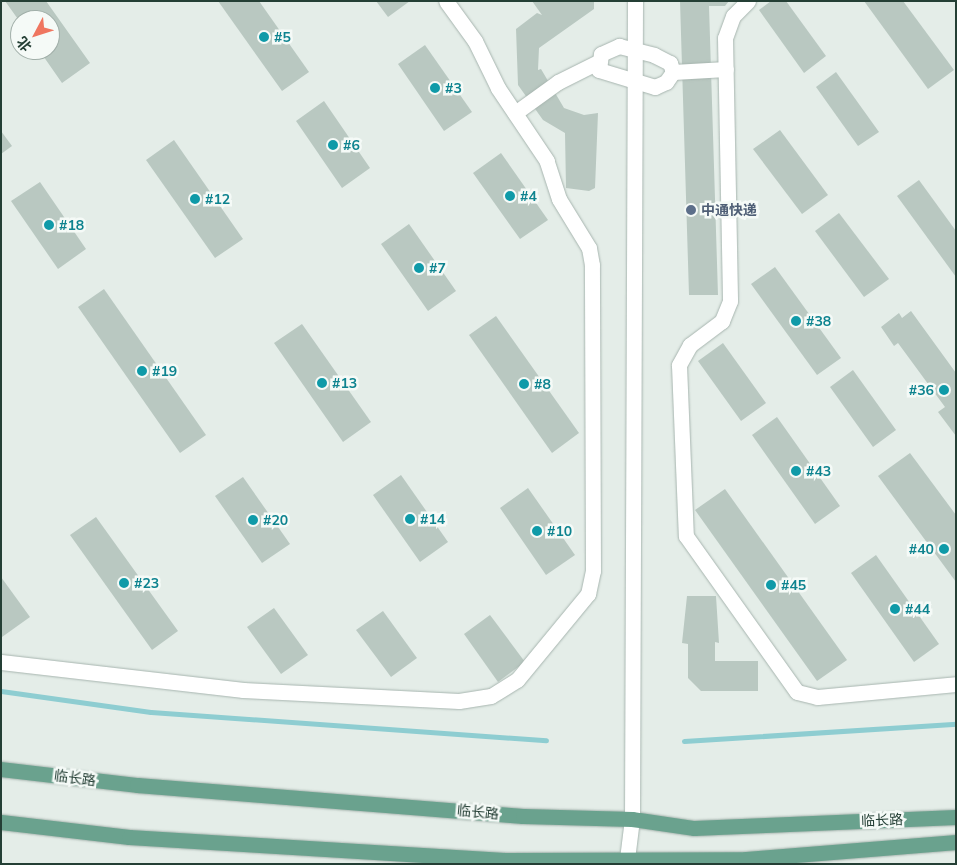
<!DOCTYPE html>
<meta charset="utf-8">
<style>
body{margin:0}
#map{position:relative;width:957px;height:865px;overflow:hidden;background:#e4ede8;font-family:Mulish,"Noto Sans SC",sans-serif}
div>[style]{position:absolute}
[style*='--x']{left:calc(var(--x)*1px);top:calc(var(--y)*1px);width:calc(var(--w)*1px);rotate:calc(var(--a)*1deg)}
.stream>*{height:5px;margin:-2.5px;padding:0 2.5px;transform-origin:2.5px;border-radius:2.5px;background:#8ecdd1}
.building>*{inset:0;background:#b9c8c1}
.roads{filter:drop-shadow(0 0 1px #a7b5af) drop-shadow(0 0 1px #a7b5af)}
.minor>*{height:15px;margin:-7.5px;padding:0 7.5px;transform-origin:7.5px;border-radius:7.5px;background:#fff}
.major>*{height:15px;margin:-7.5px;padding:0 7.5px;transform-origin:7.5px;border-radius:7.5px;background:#6aa28e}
.dots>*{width:14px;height:14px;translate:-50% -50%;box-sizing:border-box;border:2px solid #f5faf7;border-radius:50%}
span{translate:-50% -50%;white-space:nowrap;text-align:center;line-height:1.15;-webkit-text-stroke:5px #f5faf7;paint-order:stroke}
.culture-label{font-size:14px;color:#0d838f;font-weight:700}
.left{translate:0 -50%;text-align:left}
.right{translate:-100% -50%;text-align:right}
.service-label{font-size:14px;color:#4e5e75;font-weight:700}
.street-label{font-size:14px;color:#243f35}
.frame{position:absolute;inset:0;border:2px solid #243f35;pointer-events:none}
.north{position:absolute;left:10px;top:10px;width:50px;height:50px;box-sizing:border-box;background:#f5faf7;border:1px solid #a1afa9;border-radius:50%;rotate:230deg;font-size:14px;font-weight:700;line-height:20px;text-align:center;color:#243f35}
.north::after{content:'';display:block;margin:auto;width:18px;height:22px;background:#ef7660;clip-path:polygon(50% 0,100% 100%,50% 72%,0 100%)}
</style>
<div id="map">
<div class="stream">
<i style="--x:1;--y:691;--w:151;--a:8"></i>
<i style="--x:151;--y:712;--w:396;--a:4.1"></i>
<i style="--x:684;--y:741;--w:273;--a:-3.6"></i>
</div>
<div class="building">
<i style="clip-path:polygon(5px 1px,46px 1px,90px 63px,62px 83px,39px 50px,50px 50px,50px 20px,20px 22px)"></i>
<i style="clip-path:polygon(218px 1px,259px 1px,309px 72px,282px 91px)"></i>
<i style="clip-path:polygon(376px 1px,410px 1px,388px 17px)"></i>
<i style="clip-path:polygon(532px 1px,594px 1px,594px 9px,539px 48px,538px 70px,541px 69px,564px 108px,584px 115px,598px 113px,595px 188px,589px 191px,566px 188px,565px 133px,543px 120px,518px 85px,516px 29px,537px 13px,542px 15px)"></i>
<i style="clip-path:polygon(680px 1px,729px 1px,725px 6px,709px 6px,718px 295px,689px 295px)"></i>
<i style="clip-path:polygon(771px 1px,786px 1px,826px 56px,804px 73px,759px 10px)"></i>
<i style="clip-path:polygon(864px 1px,903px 1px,954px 70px,928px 89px)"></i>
<i style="clip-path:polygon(425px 45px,472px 112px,444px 131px,398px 64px)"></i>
<i style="clip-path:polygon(836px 72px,879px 132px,858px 146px,816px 87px)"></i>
<i style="clip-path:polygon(324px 101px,370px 168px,342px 188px,296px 121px)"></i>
<i style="clip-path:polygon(780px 130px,828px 195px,802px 214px,753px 149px)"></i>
<i style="clip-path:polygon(1px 131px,12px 146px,1px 154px)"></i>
<i style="clip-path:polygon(174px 140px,243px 239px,215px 258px,146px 160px)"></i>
<i style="clip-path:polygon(501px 153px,548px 220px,520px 239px,473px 173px)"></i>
<i style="clip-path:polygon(919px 180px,956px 231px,956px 277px,897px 196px)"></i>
<i style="clip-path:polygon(40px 182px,86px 249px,58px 269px,11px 201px)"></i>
<i style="clip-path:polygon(839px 213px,889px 279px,864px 297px,815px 231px)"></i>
<i style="clip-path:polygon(409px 224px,456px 291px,428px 311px,381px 244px)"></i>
<i style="clip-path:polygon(775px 267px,841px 358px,817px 375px,751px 284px)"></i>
<i style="clip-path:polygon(104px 289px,206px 435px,180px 453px,78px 307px)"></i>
<i style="clip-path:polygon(911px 311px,956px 373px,956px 436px,938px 412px,945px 407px,898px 343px,894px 346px,881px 327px,899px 313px,902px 318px)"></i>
<i style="clip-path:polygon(496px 316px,579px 433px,552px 453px,469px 335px)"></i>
<i style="clip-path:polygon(302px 324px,371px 422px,343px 442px,274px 343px)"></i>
<i style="clip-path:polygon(723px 343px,766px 403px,741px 421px,698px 361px)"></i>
<i style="clip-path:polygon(853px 370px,896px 430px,873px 447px,830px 387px)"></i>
<i style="clip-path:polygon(777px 417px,840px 506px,815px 524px,752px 435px)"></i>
<i style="clip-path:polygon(910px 453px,956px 515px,956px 582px,878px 476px)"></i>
<i style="clip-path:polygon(401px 475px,448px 542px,420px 562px,373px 495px)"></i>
<i style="clip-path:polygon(243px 477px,290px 544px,262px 563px,215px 496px)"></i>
<i style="clip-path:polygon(528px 488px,575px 555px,546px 575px,500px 508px)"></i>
<i style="clip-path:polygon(725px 489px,847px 660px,817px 681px,695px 510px)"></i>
<i style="clip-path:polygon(96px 517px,178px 631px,152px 650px,70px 535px)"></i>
<i style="clip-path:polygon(876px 555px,939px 644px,914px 662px,851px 573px)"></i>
<i style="clip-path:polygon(1px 577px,30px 617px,2px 637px,1px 636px)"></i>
<i style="clip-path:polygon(687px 596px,716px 596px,719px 643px,715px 642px,715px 661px,758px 661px,758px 691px,701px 691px,688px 678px,688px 644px,682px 643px)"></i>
<i style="clip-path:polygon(274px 608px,308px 655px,281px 674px,247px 627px)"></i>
<i style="clip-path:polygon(383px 611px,417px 658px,391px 677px,356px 630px)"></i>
<i style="clip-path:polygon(490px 615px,525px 662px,498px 682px,464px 634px)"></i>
</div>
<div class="roads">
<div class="minor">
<i style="--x:748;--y:1;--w:21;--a:135"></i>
<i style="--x:733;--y:16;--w:23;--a:110"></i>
<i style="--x:725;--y:38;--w:263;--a:88.9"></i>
<i style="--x:730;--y:301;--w:22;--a:112"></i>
<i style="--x:722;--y:321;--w:40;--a:143"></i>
<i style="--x:690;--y:345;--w:23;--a:119"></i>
<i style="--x:679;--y:365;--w:171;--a:87.7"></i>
<i style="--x:686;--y:536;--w:191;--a:54.6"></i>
<i style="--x:797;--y:692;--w:21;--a:14"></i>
<i style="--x:817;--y:697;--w:140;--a:-5.3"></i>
<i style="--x:619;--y:46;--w:36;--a:14"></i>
<i style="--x:654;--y:55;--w:18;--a:27"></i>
<i style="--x:670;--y:63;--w:9;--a:72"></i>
<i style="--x:673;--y:72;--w:12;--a:125"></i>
<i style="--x:666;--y:82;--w:12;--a:156"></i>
<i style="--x:655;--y:87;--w:59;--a:-163.1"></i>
<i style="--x:599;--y:70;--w:16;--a:-83"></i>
<i style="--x:601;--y:54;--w:20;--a:-24"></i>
<i style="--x:673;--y:72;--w:53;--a:-3.2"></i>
<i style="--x:515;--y:113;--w:53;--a:-35.8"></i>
<i style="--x:558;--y:82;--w:45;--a:-26.6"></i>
<i style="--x:1;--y:662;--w:244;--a:6.6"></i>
<i style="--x:243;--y:690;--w:216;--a:2.9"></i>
<i style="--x:459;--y:701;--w:32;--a:-9"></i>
<i style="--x:491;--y:696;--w:31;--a:-32"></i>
<i style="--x:517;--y:680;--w:112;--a:-50.5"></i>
<i style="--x:588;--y:594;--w:24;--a:-78"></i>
<i style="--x:593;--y:571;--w:306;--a:-90.2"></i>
<i style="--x:592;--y:265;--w:17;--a:-100"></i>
<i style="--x:589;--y:248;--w:57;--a:-121.5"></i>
<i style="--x:559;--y:199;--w:40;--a:-108"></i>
<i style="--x:547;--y:161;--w:88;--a:-123.9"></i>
<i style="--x:498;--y:88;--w:52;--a:-116.1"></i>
<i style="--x:475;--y:41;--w:49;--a:-125.9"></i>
<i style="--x:627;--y:859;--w:40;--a:-82.9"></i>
<i style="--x:632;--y:819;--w:818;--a:-89.79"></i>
</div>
<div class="major">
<i style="--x:1;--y:769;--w:137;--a:6.7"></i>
<i style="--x:137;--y:785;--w:387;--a:4.6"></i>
<i style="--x:523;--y:816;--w:109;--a:1.6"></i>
<i style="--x:632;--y:819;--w:63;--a:8.3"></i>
<i style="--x:694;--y:828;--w:262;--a:-2.4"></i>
<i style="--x:1;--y:822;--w:129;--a:6.7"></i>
<i style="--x:129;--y:837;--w:379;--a:3.5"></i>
<i style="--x:507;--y:860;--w:239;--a:-0.2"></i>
<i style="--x:746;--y:859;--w:211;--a:-4.6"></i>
</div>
</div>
<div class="dots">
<i style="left:264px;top:37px;background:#0f9aa8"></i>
<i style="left:435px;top:88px;background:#0f9aa8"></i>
<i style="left:333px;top:145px;background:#0f9aa8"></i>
<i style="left:510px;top:196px;background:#0f9aa8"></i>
<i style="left:195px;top:199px;background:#0f9aa8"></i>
<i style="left:691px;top:210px;background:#5c6f8a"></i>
<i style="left:49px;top:225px;background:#0f9aa8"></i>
<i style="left:419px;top:268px;background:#0f9aa8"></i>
<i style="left:796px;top:321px;background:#0f9aa8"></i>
<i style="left:142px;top:371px;background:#0f9aa8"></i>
<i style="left:322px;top:383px;background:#0f9aa8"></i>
<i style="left:524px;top:384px;background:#0f9aa8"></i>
<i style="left:944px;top:390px;background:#0f9aa8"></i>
<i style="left:796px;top:471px;background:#0f9aa8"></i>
<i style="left:410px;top:519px;background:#0f9aa8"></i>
<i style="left:253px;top:520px;background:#0f9aa8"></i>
<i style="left:537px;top:531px;background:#0f9aa8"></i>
<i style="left:944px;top:549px;background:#0f9aa8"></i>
<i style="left:124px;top:583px;background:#0f9aa8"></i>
<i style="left:771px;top:585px;background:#0f9aa8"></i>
<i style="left:895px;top:609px;background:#0f9aa8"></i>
</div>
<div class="culture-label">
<span class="left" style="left:274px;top:37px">#5</span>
<span class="left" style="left:445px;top:88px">#3</span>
<span class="left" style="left:343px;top:145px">#6</span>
<span class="left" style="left:520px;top:196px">#4</span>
<span class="left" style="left:205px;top:199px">#12</span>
<span class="left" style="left:59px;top:225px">#18</span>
<span class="left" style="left:429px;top:268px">#7</span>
<span class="left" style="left:806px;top:321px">#38</span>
<span class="left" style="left:152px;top:371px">#19</span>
<span class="left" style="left:332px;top:383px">#13</span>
<span class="left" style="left:534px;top:384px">#8</span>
<span class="right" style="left:934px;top:390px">#36</span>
<span class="left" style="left:806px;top:471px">#43</span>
<span class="left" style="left:420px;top:519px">#14</span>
<span class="left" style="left:263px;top:520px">#20</span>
<span class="left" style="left:547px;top:531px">#10</span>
<span class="right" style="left:934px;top:549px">#40</span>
<span class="left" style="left:134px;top:583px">#23</span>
<span class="left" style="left:781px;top:585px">#45</span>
<span class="left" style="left:905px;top:609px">#44</span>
</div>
<div class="service-label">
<span class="left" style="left:701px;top:210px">中通快递</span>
</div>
<div class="street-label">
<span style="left:75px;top:778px;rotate:7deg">临长路</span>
<span style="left:478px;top:812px;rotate:5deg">临长路</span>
<span style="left:882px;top:820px;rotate:-2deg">临长路</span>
</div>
<div class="frame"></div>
<div class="north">北</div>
</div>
